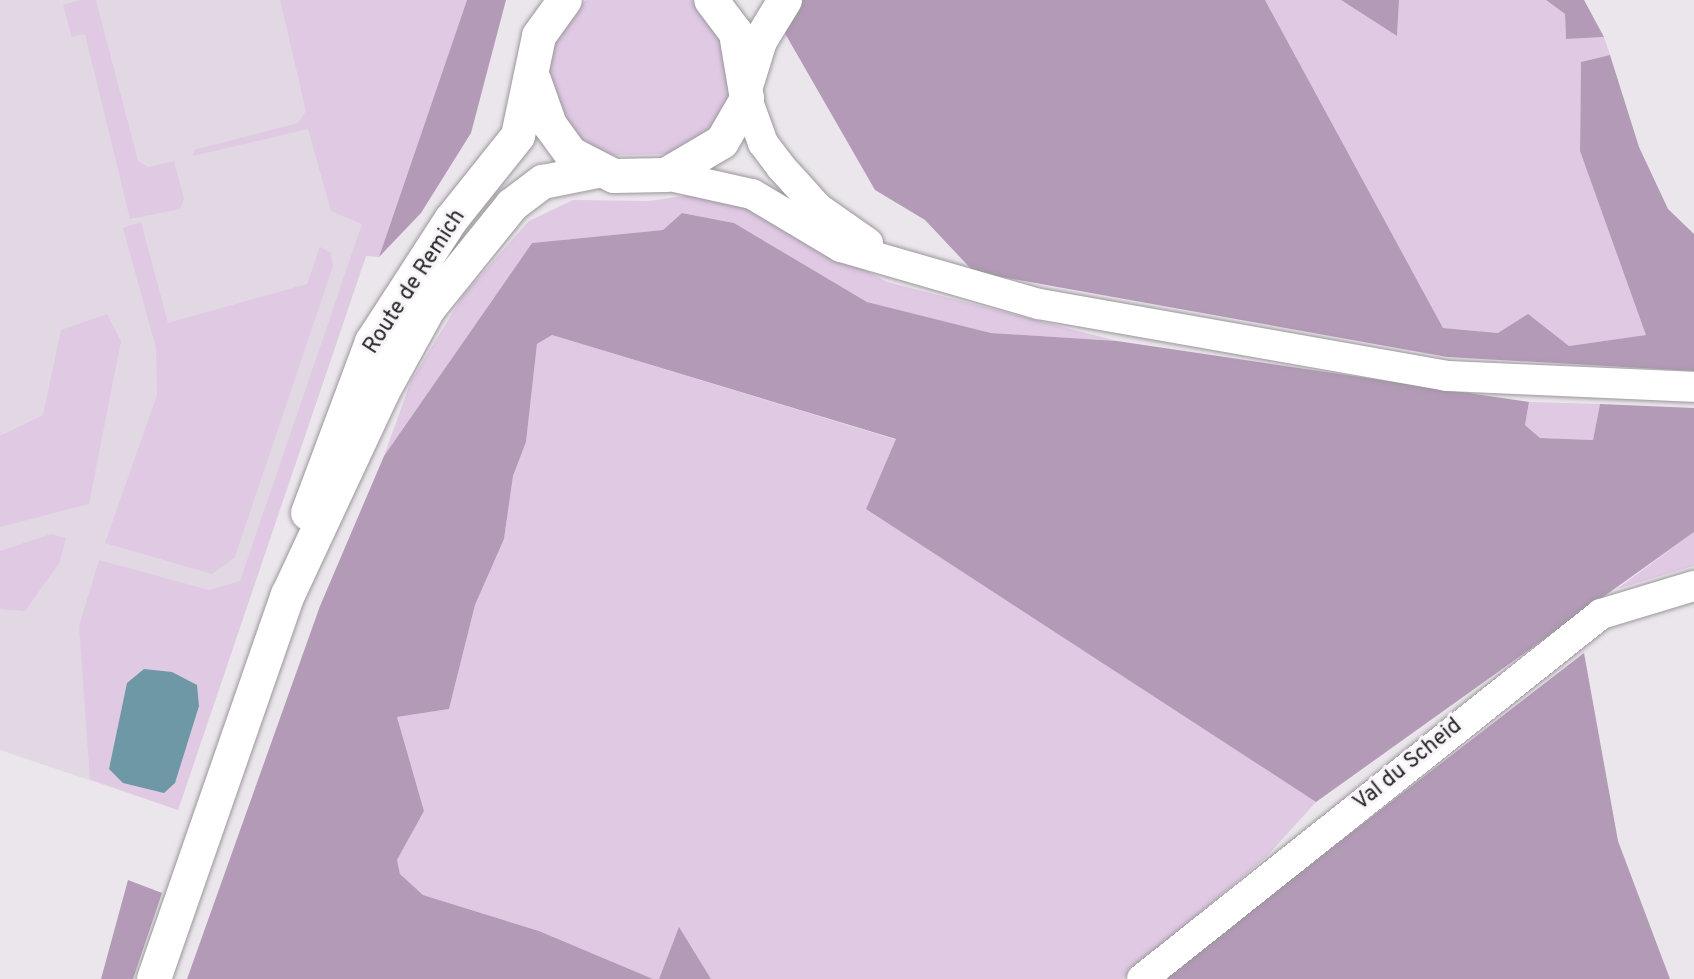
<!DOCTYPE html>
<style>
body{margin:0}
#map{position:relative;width:1694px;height:979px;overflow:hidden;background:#ebe6ec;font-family:Overpass,sans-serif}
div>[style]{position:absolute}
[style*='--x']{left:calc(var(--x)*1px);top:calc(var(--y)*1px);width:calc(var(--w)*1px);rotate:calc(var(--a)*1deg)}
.built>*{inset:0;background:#e2d8e3}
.green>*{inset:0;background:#dfc9e3}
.forest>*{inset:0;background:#b39ab7}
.water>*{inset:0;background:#6f98a6}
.roads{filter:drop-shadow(0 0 2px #9b969c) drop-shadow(0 0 2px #9b969c)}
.secondary>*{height:30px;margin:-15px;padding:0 15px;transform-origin:15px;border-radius:15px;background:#fff}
.primary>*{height:34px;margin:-17px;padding:0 17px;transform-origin:17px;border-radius:17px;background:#fff}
span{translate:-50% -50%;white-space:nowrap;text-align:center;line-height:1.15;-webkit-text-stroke:6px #f8f4f9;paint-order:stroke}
.street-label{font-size:22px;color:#252426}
</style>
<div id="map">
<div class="built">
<i style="clip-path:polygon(0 0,467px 0,366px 256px,178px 810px,0 750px)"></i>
</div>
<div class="green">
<i style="clip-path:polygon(80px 0,96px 0,138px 161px,148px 167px,174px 161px,184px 199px,180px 209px,130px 219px,85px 34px,72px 37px,63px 5px)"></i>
<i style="clip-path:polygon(280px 0,467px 0,379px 257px,366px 256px,178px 810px,90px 779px,79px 626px,99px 560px,209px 590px,240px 581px,362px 224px,331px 211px,308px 129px,193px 156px,194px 150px,298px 123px,306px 111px)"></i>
<i style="clip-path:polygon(586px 0,692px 0,701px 5px,717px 27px,731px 89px,728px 108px,711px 130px,671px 154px,589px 156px,545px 87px,556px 33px)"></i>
<i style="clip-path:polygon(1265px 0,1341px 0,1397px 36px,1399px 0,1546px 0,1565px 14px,1566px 39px,1604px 37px,1610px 55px,1581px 62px,1580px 151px,1647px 335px,1569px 346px,1528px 315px,1499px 333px,1443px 328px)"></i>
<i style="clip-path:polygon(705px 193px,729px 197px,887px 282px,1117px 341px,991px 333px,867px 302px,734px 223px,682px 213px,663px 230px,532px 243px,384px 456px,411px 381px,464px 294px,529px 221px,573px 200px,649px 201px)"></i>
<i style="clip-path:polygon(141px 222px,168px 323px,307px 284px,320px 247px,331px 253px,333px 266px,235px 557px,212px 574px,105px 543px,157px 395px,156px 348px,123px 228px)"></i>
<i style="clip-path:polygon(107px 314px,121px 341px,89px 504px,0 527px,0 436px,43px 415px,61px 330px)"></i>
<i style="clip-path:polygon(552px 335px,897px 440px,867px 509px,1316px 802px,1267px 856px,1122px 979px,711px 979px,679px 928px,659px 979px,653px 979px,539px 931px,423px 895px,400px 874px,397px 860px,424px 811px,397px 717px,449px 709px,475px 605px,504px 539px,513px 476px,526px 442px,537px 344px)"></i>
<i style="clip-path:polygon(1529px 402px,1600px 404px,1593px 440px,1540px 438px,1525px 425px)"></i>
<i style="clip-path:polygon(1690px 470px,1694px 470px,1694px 566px,1617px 589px,1694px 532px)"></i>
<i style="clip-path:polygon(51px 534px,66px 538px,60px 562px,25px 611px,0 609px,0 551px)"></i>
</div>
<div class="forest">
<i style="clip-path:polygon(467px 0,506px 0,471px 133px,421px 213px,379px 257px)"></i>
<i style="clip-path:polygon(797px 0,1265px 0,1443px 328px,1498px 333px,1528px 314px,1569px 346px,1646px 335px,1580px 151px,1581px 62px,1610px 55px,1639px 147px,1668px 209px,1694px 234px,1694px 371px,1447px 357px,974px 272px,925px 220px,875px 190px,779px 23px)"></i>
<i style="clip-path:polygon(1341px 0,1399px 0,1397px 36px)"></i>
<i style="clip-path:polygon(1546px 0,1584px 0,1604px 37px,1566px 39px,1565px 14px)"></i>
<i style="clip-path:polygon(682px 213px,734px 223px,867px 302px,991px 333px,1117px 341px,1529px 402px,1525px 425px,1540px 438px,1593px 440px,1600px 404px,1694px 408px,1694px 532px,1316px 802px,866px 509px,896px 439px,552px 335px,537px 344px,526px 442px,513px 476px,504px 539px,475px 605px,449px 709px,397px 717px,424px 811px,397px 860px,400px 874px,423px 895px,539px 931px,653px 979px,187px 979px,320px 606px,384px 456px,532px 243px,663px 230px)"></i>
<i style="clip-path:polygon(1584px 653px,1618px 841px,1670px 979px,1162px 979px)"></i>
<i style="clip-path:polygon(128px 880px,162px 893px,133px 979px,101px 979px)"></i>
<i style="clip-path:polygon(679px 927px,711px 979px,659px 979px)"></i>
</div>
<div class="water">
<i style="clip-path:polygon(144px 669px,172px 672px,197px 685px,199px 706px,175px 783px,164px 793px,123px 783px,109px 769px,127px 683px)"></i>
</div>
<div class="roads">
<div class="secondary">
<i style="--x:747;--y:99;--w:47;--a:70"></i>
<i style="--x:763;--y:143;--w:30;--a:53"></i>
<i style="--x:781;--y:167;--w:55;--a:47.9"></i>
<i style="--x:818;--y:208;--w:61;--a:35"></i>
<i style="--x:666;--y:175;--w:88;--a:12.5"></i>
<i style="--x:752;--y:194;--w:104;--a:30.8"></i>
<i style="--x:841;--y:247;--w:206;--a:16.1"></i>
<i style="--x:1039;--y:304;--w:413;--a:10"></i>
<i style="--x:1446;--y:376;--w:248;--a:2.5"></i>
<i style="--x:1142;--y:979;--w:586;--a:-38.49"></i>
<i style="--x:1601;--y:614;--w:97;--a:-16.8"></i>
</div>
<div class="primary">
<i style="--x:534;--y:80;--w:48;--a:70.4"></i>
<i style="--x:550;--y:125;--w:36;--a:54"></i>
<i style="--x:571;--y:154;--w:48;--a:27.1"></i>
<i style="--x:614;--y:176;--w:52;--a:-1.1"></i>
<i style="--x:666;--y:175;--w:65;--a:-30.5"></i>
<i style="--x:722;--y:142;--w:50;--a:-59.8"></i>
<i style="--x:747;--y:99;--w:67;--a:-99.5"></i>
<i style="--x:736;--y:33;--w:41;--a:-127.1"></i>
<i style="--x:747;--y:83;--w:44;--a:-72.8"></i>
<i style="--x:760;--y:41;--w:48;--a:-58.6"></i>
<i style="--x:308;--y:513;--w:183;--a:-69.5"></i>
<i style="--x:372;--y:342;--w:145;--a:-57.1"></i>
<i style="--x:451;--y:220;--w:107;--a:-51.4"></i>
<i style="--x:518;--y:136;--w:102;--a:-78.1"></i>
<i style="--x:539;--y:36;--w:44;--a:-54.2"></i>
<i style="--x:154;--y:979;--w:407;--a:-70.8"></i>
<i style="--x:288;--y:595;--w:223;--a:-65"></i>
<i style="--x:382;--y:393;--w:97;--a:-61.1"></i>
<i style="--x:429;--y:308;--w:132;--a:-51.1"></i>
<i style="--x:512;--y:205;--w:39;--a:-37"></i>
<i style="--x:543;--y:182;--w:56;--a:-11.3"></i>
</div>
</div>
<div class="street-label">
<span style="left:415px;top:282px;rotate:-57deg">Route de Remich</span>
<span style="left:1408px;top:765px;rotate:-39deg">Val du Scheid</span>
</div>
</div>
